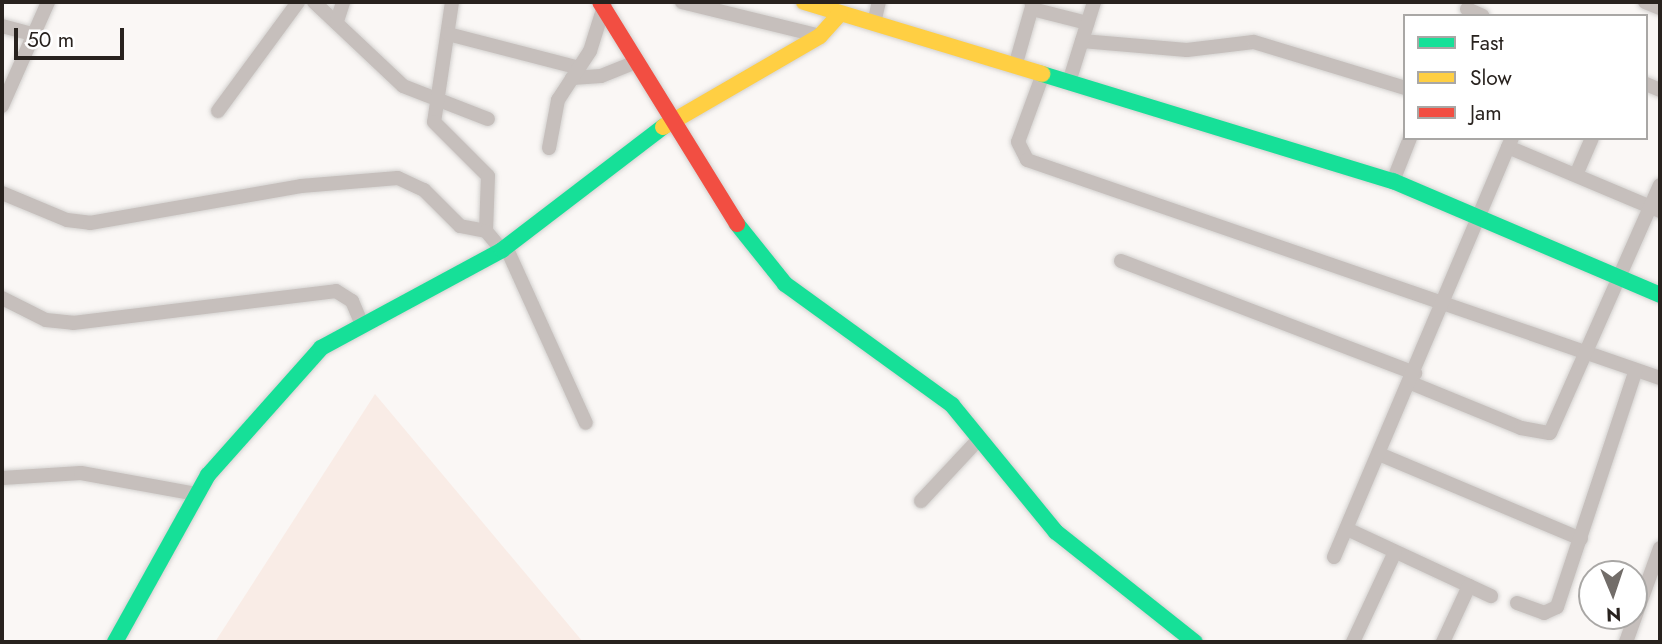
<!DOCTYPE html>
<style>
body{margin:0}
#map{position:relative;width:1662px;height:644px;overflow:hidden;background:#faf7f5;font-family:Jost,sans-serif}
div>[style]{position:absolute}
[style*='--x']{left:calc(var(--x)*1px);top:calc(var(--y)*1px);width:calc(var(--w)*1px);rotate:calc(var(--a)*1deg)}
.built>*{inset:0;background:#f9ece6}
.roads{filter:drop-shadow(0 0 2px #d3d1cf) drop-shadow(0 0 2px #d3d1cf)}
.street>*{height:14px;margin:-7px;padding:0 7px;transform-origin:7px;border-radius:7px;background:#c6bfbc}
.fast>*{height:16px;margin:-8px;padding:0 8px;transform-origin:8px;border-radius:8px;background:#16e098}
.slow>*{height:16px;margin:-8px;padding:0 8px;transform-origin:8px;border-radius:8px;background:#ffcf43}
.jam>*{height:16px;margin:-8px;padding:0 8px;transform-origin:8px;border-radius:8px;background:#f24e42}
span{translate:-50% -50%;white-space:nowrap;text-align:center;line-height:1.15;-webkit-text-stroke:5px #fff;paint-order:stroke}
.frame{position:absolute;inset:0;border:4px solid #28221e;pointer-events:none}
.legend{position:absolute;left:1403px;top:14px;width:245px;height:126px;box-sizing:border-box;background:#fff;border:2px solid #a9a7a5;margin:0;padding:9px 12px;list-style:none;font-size:21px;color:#28221e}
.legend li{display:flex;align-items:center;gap:14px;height:35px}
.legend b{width:35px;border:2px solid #a9a7a5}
.north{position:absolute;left:1578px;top:560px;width:70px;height:70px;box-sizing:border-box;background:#fff;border:2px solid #a9a7a5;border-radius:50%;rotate:178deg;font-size:19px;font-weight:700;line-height:28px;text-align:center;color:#28221e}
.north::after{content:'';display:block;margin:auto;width:24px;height:32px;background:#726d69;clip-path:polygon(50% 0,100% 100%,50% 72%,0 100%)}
.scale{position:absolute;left:14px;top:28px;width:110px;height:32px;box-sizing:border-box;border:4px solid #28221e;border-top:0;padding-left:9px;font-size:21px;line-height:24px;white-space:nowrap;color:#28221e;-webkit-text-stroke:5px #fff;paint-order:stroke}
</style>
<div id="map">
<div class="built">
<i style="clip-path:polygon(375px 394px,583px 642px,215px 642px)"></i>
</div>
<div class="roads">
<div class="street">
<i style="--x:314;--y:2;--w:122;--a:43.3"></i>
<i style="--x:403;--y:86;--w:91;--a:21.2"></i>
<i style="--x:452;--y:2;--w:121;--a:98.5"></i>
<i style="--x:434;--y:122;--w:76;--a:45"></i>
<i style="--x:488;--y:176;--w:55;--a:92.1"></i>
<i style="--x:682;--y:2;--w:142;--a:13.8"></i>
<i style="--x:1031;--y:2;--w:9;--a:58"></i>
<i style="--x:1036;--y:10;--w:53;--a:14.3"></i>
<i style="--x:1645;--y:2;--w:16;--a:22"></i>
<i style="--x:1467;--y:9;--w:17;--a:24"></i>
<i style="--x:337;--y:21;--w:20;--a:-72"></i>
<i style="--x:874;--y:23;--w:22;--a:-77"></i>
<i style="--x:2;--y:26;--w:31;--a:15"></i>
<i style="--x:448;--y:34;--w:135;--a:14.5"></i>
<i style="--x:1082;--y:41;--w:105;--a:4.9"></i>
<i style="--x:1187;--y:50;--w:67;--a:-6.8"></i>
<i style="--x:1254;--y:42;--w:158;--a:16.9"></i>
<i style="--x:1016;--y:63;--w:58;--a:-74.1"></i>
<i style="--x:1043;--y:74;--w:72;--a:110.2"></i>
<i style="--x:1018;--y:142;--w:20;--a:63"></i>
<i style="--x:1027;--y:160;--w:669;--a:19"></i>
<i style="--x:572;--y:78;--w:29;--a:-4"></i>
<i style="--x:601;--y:76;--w:37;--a:-22"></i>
<i style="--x:1069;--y:82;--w:84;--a:-72.6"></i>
<i style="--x:1646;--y:84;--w:15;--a:23"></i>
<i style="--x:2;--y:106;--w:114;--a:-66.1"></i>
<i style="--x:218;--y:111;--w:135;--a:-53.7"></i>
<i style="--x:1508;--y:147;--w:165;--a:22.8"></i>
<i style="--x:549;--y:148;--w:49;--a:-79.4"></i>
<i style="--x:558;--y:100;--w:59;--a:-56.9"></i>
<i style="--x:590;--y:51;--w:50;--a:-72.6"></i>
<i style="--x:1576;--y:175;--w:40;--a:-66.6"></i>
<i style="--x:1393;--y:181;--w:46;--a:-68.4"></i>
<i style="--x:2;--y:193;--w:70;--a:22.6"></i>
<i style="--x:67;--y:220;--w:23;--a:7"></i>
<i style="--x:90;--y:223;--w:214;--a:-9.9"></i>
<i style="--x:301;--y:186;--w:97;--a:-4.7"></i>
<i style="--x:398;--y:178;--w:29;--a:25"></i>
<i style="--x:424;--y:190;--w:51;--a:45"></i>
<i style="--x:460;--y:226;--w:26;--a:11"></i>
<i style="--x:486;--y:231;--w:25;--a:50"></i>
<i style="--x:506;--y:247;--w:193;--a:65.6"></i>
<i style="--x:1121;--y:261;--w:315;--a:20.9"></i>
<i style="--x:2;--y:298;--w:49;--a:26.6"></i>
<i style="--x:46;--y:320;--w:27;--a:6"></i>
<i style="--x:73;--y:323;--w:265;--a:-6.9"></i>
<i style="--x:336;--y:291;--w:19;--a:32"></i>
<i style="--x:352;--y:301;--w:25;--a:67"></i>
<i style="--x:1411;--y:383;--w:119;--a:22.2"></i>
<i style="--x:1521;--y:428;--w:29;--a:10"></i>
<i style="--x:1550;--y:433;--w:271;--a:-66.1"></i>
<i style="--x:1379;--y:454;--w:219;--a:22.8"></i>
<i style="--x:2;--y:478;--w:79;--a:-3.6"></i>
<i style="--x:81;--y:473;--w:118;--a:10.3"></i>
<i style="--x:921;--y:501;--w:85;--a:-46.9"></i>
<i style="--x:1347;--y:529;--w:159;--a:25"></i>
<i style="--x:1334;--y:557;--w:455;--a:-67"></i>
<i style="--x:1517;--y:603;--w:29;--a:20"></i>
<i style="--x:1544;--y:613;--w:14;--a:-25"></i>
<i style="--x:1557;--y:607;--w:248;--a:-71.6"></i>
<i style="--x:1353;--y:642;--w:99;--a:-65"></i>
<i style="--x:1443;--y:642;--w:62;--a:-65.1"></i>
<i style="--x:1626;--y:642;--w:100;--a:-70.1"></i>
</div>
<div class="fast">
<i style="--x:1042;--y:74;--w:367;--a:17"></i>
<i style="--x:1393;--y:181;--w:290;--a:23.1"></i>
<i style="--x:737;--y:224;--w:77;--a:51.3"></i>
<i style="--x:785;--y:284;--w:206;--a:35.9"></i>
<i style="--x:952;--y:405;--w:164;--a:50.7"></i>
<i style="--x:1056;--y:532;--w:177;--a:38.4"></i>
<i style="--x:115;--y:642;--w:191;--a:-60.9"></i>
<i style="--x:208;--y:475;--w:170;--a:-48.3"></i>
<i style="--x:321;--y:348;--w:206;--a:-28.4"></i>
<i style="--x:502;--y:250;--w:203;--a:-37.4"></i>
</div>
<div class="slow">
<i style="--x:804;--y:2;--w:249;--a:16.8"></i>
<i style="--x:663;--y:127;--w:181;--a:-30.1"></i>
<i style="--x:820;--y:36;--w:30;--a:-48"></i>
</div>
<div class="jam">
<i style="--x:600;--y:2;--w:261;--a:58.3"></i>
</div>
</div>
<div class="frame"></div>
<ul class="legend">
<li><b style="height:9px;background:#16e098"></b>Fast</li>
<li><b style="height:9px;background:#ffcf43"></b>Slow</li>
<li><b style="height:9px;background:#f24e42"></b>Jam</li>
</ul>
<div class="north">N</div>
<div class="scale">50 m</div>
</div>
